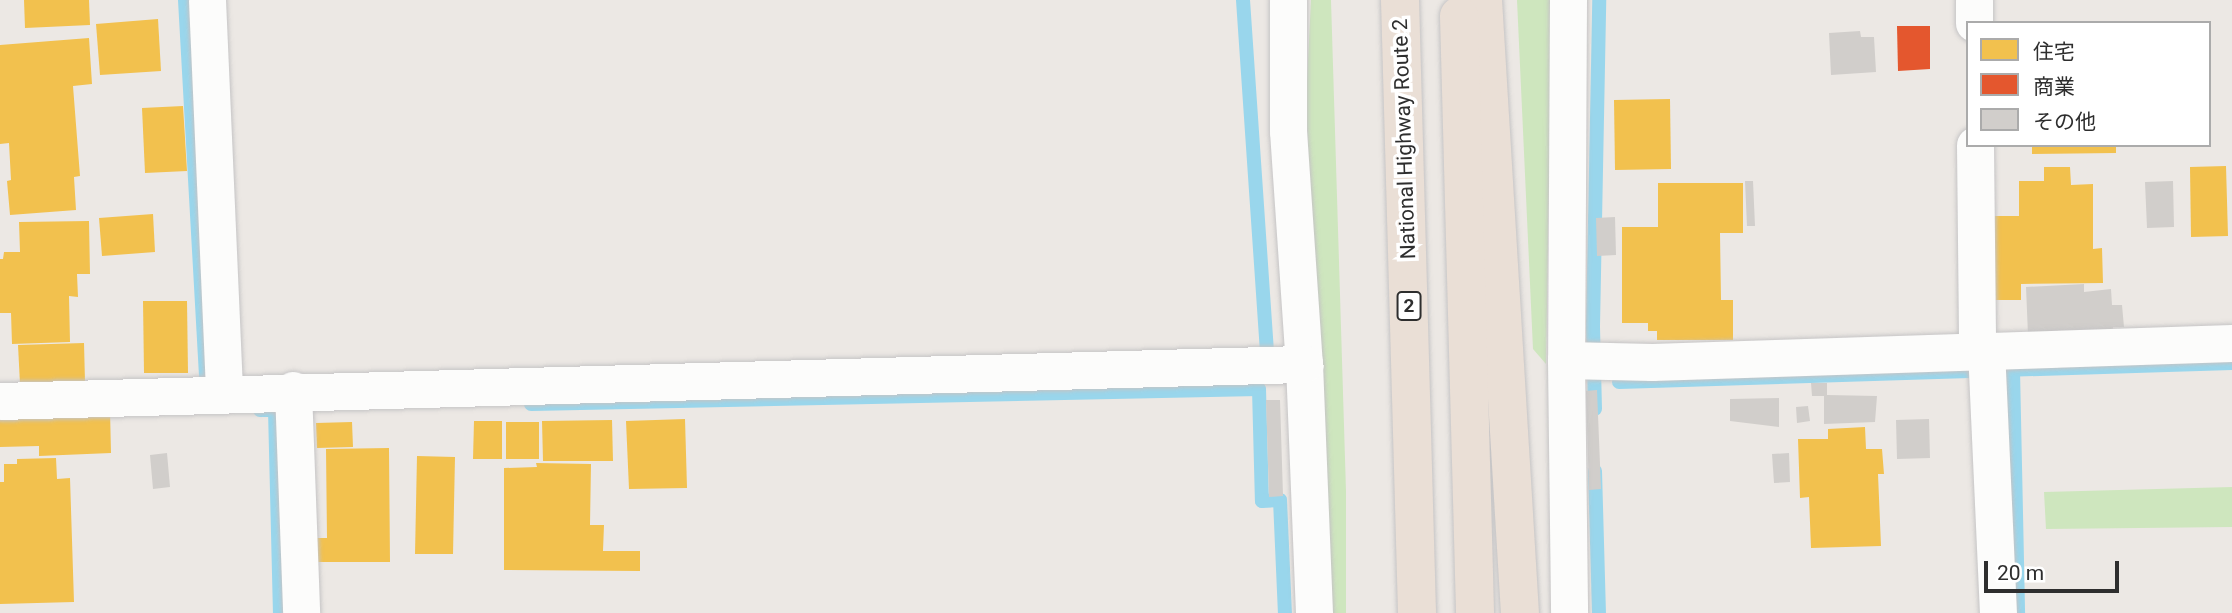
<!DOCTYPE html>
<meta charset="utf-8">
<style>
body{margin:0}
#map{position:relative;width:2232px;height:613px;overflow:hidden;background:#ece8e4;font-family:Roboto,"Noto Sans JP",sans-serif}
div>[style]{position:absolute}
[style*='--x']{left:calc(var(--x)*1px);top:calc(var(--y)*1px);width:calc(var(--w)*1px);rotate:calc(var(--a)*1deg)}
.green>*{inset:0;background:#cee6be}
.homes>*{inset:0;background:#f2c14e}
.shops>*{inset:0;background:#e4572e}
.stream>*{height:14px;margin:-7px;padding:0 7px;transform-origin:7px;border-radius:7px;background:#99d6ec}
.building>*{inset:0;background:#d1cecb}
.roads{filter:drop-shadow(0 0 2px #c5c4c5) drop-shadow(0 0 2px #c5c4c5)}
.street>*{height:37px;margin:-18.5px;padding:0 18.5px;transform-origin:18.5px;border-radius:18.5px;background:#fcfcfb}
.highway>*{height:38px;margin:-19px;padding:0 19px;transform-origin:19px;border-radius:19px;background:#eadfd6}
span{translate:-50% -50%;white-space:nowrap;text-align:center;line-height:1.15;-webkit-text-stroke:7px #fff;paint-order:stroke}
.shield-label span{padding:2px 5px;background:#fff;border:2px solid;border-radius:5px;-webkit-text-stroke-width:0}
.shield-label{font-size:19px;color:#2e2e2e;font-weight:700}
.street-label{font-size:21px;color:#2e2e2e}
.legend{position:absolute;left:1966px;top:21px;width:245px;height:126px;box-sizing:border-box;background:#fff;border:2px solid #ababab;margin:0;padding:9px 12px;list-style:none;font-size:21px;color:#2e2e2e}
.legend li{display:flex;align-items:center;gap:14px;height:35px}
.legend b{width:35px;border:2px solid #ababab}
.scale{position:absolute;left:1984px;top:561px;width:135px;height:32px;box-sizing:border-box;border:4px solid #2e2e2e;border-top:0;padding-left:9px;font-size:21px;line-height:24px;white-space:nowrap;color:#2e2e2e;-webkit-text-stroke:5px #fff;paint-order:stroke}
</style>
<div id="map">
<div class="green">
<i style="clip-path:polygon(1311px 0,1331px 0,1346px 491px,1346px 613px,1329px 613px,1306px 101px)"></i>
<i style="clip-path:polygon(1517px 0,1552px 0,1546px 364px,1533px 349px)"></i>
<i style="clip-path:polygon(2232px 487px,2232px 527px,2046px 529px,2044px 492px)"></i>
</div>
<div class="homes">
<i style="clip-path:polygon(24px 0,89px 0,90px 25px,25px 28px)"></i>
<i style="clip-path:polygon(158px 19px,161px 71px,100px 75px,96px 24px)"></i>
<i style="clip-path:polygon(89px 38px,92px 84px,73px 86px,80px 176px,74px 177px,76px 210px,10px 215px,7px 181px,11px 180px,9px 143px,0 144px,0 45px)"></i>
<i style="clip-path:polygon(1670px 99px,1671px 169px,1615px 170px,1614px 100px)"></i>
<i style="clip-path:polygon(183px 106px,187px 171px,145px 173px,142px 108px)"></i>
<i style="clip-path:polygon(2032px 145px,2116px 145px,2116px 153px,2032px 154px)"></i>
<i style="clip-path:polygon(2226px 166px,2228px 236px,2191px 237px,2190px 167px)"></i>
<i style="clip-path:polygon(2044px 167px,2070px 167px,2071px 185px,2093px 184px,2093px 249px,2102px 248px,2103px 283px,2021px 284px,2021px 300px,1993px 300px,1992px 216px,2019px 216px,2019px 181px,2044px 181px)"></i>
<i style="clip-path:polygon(1658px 183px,1743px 183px,1743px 233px,1720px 233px,1721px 300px,1733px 300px,1733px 340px,1657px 340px,1657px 331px,1648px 331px,1648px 323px,1622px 323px,1622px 227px,1658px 227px)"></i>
<i style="clip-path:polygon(153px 214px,155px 252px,102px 256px,99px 218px)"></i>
<i style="clip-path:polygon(89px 221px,90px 274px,77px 274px,78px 297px,69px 296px,70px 342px,12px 344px,11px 313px,0 313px,0 259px,3px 259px,4px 252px,20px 252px,19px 222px)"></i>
<i style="clip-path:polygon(143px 301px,187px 301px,188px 373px,144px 373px)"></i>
<i style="clip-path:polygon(84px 343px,85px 382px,20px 384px,18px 345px)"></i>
<i style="clip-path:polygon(110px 410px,111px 453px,39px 456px,39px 446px,0 447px,0 414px)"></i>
<i style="clip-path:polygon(685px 419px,687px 488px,629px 489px,626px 421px)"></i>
<i style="clip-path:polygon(612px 420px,613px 461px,543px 461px,542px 421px)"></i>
<i style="clip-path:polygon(474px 421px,502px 421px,502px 459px,473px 459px)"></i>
<i style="clip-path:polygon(352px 422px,353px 447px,317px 448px,316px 423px)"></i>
<i style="clip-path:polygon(506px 422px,539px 422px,539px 459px,506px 459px)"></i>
<i style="clip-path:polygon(1865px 427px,1866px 449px,1882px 449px,1884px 474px,1878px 474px,1881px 546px,1811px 548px,1809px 497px,1800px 498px,1798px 439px,1828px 439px,1828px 429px)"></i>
<i style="clip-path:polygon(389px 448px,390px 562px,312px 562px,312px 538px,327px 538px,326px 449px)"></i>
<i style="clip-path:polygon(417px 456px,455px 457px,453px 554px,415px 554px)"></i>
<i style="clip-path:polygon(56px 458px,57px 479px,70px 478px,74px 602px,0 604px,0 482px,4px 482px,4px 464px,17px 464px,17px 459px)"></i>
<i style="clip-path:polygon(536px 463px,591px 464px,590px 525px,604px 525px,603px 551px,640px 551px,640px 571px,504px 570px,504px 468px,537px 467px)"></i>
</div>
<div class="shops">
<i style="clip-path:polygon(1897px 26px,1930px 26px,1930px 69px,1898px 71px)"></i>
</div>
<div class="stream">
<i style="--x:185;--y:0;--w:394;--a:86.8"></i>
<i style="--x:1243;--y:0;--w:352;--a:86.1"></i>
<i style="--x:2013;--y:370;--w:243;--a:88.8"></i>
<i style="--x:1619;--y:382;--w:613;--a:-1.78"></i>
<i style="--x:531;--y:404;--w:728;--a:-1.18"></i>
<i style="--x:1259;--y:389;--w:112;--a:88.5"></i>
<i style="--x:1262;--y:501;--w:18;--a:-3"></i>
<i style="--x:1280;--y:500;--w:113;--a:87.5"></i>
<i style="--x:1595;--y:409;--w:83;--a:-91.4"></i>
<i style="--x:1593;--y:326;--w:326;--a:-88.9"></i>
<i style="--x:260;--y:410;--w:15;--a:0"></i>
<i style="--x:275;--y:410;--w:203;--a:88.6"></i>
<i style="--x:1595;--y:471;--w:142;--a:88.4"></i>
</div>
<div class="building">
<i style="clip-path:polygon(1860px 31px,1861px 37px,1874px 37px,1876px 72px,1831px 75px,1829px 33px)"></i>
<i style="clip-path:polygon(1745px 181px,1753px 181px,1755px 226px,1747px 226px)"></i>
<i style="clip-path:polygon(2173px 181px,2174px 227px,2147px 228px,2145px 182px)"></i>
<i style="clip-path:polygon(1615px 217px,1616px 255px,1597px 256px,1596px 218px)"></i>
<i style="clip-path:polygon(2084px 284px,2084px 292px,2111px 289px,2112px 305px,2122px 305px,2124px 327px,2113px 327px,2113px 332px,2028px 335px,2026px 287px)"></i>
<i style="clip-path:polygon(1811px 383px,1827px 383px,1827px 395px,1877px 396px,1875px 422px,1824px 424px,1824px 396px,1812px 396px)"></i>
<i style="clip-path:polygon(1597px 390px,1601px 489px,1589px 490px,1586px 391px)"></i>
<i style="clip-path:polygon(1779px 398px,1779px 427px,1730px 421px,1730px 399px)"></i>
<i style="clip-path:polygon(1266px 400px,1280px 400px,1283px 496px,1269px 497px)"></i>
<i style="clip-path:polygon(1808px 406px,1810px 421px,1797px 423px,1796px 407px)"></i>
<i style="clip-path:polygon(1929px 419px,1930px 458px,1897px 459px,1896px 420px)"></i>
<i style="clip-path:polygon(167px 453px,170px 487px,153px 489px,150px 455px)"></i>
<i style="clip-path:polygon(1789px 453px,1790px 482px,1774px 483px,1772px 454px)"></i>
</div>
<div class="roads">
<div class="street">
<i style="--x:207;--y:0;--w:393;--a:87.5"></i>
<i style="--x:1288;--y:0;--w:131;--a:90"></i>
<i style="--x:1288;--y:131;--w:234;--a:86.1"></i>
<i style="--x:1304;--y:364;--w:249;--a:87.7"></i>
<i style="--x:1568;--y:0;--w:360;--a:90.3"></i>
<i style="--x:1566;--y:360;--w:253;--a:89.3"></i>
<i style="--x:1974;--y:0;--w:23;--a:90"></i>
<i style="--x:1975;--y:145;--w:205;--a:89.4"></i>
<i style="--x:1986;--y:349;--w:264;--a:87.4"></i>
<i style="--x:1566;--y:360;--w:86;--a:1.3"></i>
<i style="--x:1652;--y:362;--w:580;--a:-1.88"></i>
<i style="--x:293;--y:390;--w:223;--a:87.9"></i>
<i style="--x:0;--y:401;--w:1305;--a:-1.63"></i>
</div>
<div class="highway">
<i style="--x:1400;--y:0;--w:613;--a:88.41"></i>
<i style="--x:1483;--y:0;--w:614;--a:86.55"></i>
<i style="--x:1459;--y:16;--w:597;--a:88.46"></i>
</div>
</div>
<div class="shield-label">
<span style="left:1409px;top:306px">2</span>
</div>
<div class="street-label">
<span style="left:1404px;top:139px;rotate:-92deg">National Highway Route 2</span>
</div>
<ul class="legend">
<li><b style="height:19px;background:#f2c14e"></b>住宅</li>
<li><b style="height:19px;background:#e4572e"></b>商業</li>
<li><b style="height:19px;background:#d1cecb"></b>その他</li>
</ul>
<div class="scale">20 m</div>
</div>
